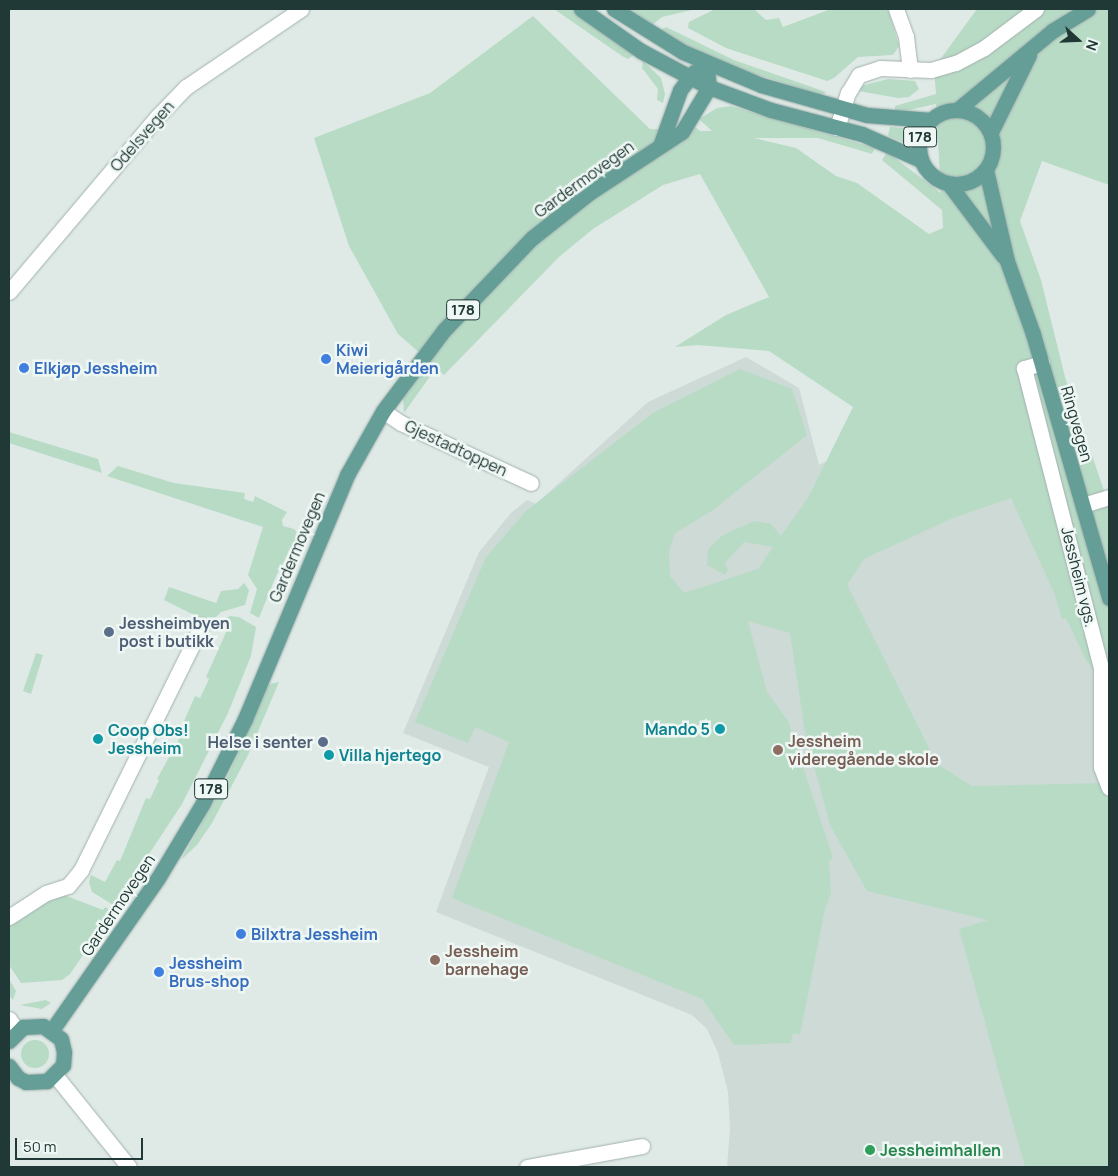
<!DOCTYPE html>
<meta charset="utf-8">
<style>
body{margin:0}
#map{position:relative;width:1118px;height:1176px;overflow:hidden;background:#dfeae6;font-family:Manrope,sans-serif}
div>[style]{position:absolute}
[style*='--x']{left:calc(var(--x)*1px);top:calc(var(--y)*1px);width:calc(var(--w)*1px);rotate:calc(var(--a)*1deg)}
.built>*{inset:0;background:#cddad6}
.green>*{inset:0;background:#b8dbc6}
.round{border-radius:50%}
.roads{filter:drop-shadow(0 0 1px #a2b1ae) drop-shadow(0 0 1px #a2b1ae)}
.minor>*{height:15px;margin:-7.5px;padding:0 7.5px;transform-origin:7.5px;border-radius:7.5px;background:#fff}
.major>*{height:15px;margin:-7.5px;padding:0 7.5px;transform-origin:7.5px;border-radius:7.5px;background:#659e97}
.major>.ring{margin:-7.5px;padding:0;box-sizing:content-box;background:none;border:15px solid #659e97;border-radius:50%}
.dots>*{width:14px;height:14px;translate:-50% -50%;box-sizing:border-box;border:2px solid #eff7f4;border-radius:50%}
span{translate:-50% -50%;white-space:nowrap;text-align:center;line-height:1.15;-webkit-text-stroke:5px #eff7f4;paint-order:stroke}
.shield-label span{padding:1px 4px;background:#eff7f4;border:1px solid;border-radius:4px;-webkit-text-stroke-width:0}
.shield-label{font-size:15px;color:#213936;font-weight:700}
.street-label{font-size:16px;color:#213936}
.shop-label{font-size:16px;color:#366cbe;font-weight:700}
.left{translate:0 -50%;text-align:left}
.service-label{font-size:16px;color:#4e5e75;font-weight:700}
.right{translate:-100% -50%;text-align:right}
.culture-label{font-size:16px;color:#0d838f;font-weight:700}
.education-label{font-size:16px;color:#785e54;font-weight:700}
.leisure-label{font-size:16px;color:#27864d;font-weight:700}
.frame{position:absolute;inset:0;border:10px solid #213936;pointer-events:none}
.north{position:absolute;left:1053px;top:15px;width:50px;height:50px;-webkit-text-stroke:4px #eff7f4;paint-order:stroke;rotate:110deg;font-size:14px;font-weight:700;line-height:20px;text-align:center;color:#213936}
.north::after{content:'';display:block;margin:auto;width:18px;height:22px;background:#213936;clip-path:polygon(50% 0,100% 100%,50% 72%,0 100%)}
.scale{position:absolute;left:15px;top:1138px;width:128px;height:22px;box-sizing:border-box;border:2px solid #213936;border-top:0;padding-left:6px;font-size:15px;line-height:18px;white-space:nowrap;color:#213936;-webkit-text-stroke:4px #eff7f4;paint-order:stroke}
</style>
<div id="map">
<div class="built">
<i style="clip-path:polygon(746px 357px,799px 388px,819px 465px,1013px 363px,1107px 662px,1109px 1167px,727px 1167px,730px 1129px,728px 1092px,718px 1053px,707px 1029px,692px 1015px,436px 912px,489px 767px,403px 733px,479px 552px,511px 513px,527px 500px,536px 504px,648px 402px)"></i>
</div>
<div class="green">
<i style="clip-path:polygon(554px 9px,573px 9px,634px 55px,628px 59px,622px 56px)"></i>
<i style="clip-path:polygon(624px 9px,696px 9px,662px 17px,651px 26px)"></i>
<i style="clip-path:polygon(715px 9px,754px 9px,766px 20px,779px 18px,783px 27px,831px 9px,888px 9px,899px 46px,893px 55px,858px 57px,834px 78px,827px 81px,726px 48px,688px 28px,689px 22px)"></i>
<i style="clip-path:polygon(977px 9px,1109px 9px,1109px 185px,1042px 161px,1020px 221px,1041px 280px,1065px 377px,1109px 505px,1109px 686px,1087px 662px,1066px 618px,1062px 619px,1055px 595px,1011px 498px,953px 518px,864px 559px,847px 585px,937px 764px,972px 786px,1109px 783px,1109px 1167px,1025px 1167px,959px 929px,988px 920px,867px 891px,830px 825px,805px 732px,790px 633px,748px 621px,767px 692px,788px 721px,833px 858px,829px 861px,831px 893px,825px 909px,800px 1035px,793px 1033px,791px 1043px,734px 1045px,702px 999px,452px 898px,509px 742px,475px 727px,468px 743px,415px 722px,486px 557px,526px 511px,653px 413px,740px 369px,792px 389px,807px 435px,713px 510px,675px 533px,669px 551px,670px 576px,684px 593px,758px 569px,773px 547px,744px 542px,725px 563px,728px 570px,725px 575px,707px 565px,708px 549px,723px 535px,754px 521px,771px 524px,781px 536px,808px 498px,853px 407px,769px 351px,698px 345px,675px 347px,726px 315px,769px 297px,700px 174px,663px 185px,593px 229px,559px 257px,444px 375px,436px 368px,404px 413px,403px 399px,430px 362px,398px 334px,349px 246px,314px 138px,430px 93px,533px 16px,650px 129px,691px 130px,694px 126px,700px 131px,712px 131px,699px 119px,717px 108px,731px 106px,875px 148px,872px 154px,818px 138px,754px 138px,796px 148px,836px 176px,857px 183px,929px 234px,943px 228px,942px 210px,882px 160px,887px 152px,941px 193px,936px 104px,895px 113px,895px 106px,936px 94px,934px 68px)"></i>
<i style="clip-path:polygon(666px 27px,734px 60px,826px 92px,822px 95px,726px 65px,659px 31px)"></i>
<i style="clip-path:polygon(643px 61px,661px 78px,665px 94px,663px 103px,657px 100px,658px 89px,642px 68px)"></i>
<i style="clip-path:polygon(888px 79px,915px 81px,919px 89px,909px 97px,898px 98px,858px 91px,861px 86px)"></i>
<i style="clip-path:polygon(890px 127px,911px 129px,908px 144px,888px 136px)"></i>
<i style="clip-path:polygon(9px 432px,98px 459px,102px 473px,9px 443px)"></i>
<i style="clip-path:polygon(118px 466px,174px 483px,245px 493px,244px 499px,253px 502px,255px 496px,287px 512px,282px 520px,283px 526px,294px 529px,299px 534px,276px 576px,259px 618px,250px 613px,257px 589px,248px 575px,263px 527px,107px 476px)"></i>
<i style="clip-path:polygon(244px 583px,249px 590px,245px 605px,221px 612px,210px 623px,164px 600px,169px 587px,216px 603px,221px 591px,238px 589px)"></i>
<i style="clip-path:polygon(230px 616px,239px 617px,256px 627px,251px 656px,228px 713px,182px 804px,115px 906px,92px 892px,89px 882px,91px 875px,105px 882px,117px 860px,120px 861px,146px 798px,150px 799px,159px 780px,157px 779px,184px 730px,181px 728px,195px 696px,200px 698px,209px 679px,206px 677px,227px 630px,219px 627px,224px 619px)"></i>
<i style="clip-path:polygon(36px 653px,43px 655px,31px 694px,23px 691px)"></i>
<i style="clip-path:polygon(279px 682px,248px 755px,212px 823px,197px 845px,181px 860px,225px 782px,266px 689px,270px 684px)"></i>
<i style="clip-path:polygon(64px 895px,103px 910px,105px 907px,113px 911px,70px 974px,62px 980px,21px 983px,9px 965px,9px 925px,48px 898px)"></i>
<i style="clip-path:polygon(9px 979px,16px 991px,13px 1000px,9px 996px)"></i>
<i style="clip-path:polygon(46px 1000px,51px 1003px,42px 1009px,20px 1005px)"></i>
<i class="round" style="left:21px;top:1040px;width:28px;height:28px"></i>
</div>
<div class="roads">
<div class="minor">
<i style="--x:896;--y:9;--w:30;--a:70"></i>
<i style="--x:906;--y:37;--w:33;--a:83"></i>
<i style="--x:837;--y:128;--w:37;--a:-73"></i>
<i style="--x:848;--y:93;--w:21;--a:-59"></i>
<i style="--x:859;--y:75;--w:22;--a:-18"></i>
<i style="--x:880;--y:68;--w:51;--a:2.2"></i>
<i style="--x:931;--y:70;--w:26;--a:-16"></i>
<i style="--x:956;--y:63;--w:32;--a:-28"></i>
<i style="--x:984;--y:48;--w:65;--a:-36.9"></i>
<i style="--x:9;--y:292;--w:229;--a:-49.8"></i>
<i style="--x:157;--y:117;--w:42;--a:-46"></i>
<i style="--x:186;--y:87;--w:139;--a:-34.1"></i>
<i style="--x:1042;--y:363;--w:19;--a:164"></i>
<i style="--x:1024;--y:368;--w:309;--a:75.6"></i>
<i style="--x:1101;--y:667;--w:100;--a:90"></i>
<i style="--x:1101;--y:767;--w:22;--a:69"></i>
<i style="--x:383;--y:411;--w:22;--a:34"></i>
<i style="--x:401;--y:423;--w:143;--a:24.8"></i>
<i style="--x:1083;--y:505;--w:27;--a:-17"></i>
<i style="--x:9;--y:917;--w:44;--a:-33"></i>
<i style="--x:46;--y:893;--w:23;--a:-18"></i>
<i style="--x:68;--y:886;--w:21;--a:-51"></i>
<i style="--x:81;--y:870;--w:273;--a:-63.7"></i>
<i style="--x:9;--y:1019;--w:14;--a:56"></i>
<i style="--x:55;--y:1075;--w:118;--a:51.2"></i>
<i style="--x:527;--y:1167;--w:117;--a:-10.3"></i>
</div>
<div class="major">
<i style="--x:581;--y:9;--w:73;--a:35"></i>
<i style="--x:641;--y:51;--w:77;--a:27.9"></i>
<i style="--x:709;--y:87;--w:66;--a:20.4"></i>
<i style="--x:771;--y:110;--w:94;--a:14.8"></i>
<i style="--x:862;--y:134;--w:64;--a:23.8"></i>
<i style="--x:614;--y:9;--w:81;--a:31.9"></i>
<i style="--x:683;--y:52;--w:85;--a:22.9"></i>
<i style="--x:761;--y:85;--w:110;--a:15.8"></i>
<i style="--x:867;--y:115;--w:64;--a:4.5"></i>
<i class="ring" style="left:919px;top:110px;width:59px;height:59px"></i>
<i style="--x:957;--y:110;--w:124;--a:-39.7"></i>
<i style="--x:1052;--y:31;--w:42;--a:-31.4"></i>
<i style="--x:991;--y:132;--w:86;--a:-63.7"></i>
<i style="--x:660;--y:146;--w:59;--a:-70.3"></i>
<i style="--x:680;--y:90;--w:23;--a:-52"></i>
<i style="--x:986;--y:170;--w:93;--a:77"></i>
<i style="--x:1007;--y:261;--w:77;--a:70.4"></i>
<i style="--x:1033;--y:334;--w:275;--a:73.9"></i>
<i style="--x:949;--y:184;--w:90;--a:53.1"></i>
<i style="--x:52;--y:1030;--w:185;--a:-55.1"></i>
<i style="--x:158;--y:878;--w:87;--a:-59"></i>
<i style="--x:203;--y:803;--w:94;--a:-63.4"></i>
<i style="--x:245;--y:719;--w:264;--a:-67.3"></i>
<i style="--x:347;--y:475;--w:73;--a:-60.6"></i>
<i style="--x:383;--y:411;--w:101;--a:-53"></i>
<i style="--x:444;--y:330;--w:127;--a:-46.3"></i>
<i style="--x:532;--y:238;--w:73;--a:-38.3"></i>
<i style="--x:589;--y:193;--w:111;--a:-33.3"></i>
<i style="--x:682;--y:132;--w:52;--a:-59"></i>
<i style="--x:709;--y:87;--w:24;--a:-97"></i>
<i style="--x:9;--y:1041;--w:20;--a:-45"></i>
<i style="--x:23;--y:1027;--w:20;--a:-3"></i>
<i style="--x:43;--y:1026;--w:22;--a:36"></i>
<i style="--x:61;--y:1039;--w:13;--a:77"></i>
<i style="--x:64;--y:1052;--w:13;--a:94"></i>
<i style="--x:63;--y:1065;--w:23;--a:135"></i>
<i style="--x:47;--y:1081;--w:21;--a:177"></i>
<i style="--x:26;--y:1082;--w:9;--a:-153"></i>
<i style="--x:18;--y:1078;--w:15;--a:-127"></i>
</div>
</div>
<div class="dots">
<i style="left:326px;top:359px;background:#3f7fe0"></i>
<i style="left:24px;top:368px;background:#3f7fe0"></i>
<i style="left:109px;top:632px;background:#5c6f8a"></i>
<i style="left:720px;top:729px;background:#0f9aa8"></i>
<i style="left:98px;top:739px;background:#0f9aa8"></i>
<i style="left:323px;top:742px;background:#5c6f8a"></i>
<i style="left:778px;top:750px;background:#8d6e63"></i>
<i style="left:329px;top:755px;background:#0f9aa8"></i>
<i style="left:241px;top:934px;background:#3f7fe0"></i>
<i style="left:435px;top:960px;background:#8d6e63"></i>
<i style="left:159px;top:972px;background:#3f7fe0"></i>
<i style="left:870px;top:1150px;background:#2e9e5b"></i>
</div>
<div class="shield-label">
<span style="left:920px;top:137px">178</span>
<span style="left:463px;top:310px">178</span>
<span style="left:211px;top:789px">178</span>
</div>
<div class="street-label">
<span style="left:142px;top:136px;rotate:-49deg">Odelsvegen</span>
<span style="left:584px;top:179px;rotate:-36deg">Gardermovegen</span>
<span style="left:1077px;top:424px;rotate:74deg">Ringvegen</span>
<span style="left:456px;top:448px;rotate:25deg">Gjestadtoppen</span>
<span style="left:297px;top:547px;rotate:-67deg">Gardermovegen</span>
<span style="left:1079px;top:577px;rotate:76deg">Jessheim vgs.</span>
<span style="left:118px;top:905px;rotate:-56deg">Gardermovegen</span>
</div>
<div class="shop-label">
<span class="left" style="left:336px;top:359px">Kiwi<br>Meierigården</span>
<span class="left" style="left:34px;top:368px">Elkjøp Jessheim</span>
<span class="left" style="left:251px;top:934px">Bilxtra Jessheim</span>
<span class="left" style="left:169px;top:972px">Jessheim<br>Brus-shop</span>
</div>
<div class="service-label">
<span class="left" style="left:119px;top:632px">Jessheimbyen<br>post i butikk</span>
<span class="right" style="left:313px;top:742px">Helse i senter</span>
</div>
<div class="culture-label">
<span class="right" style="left:710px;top:729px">Mando 5</span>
<span class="left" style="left:108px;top:739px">Coop Obs!<br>Jessheim</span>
<span class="left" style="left:339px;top:755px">Villa hjertego</span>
</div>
<div class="education-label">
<span class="left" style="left:788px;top:750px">Jessheim<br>videregående skole</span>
<span class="left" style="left:445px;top:960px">Jessheim<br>barnehage</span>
</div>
<div class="leisure-label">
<span class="left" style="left:880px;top:1150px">Jessheimhallen</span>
</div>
<div class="frame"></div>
<div class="north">N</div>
<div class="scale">50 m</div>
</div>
